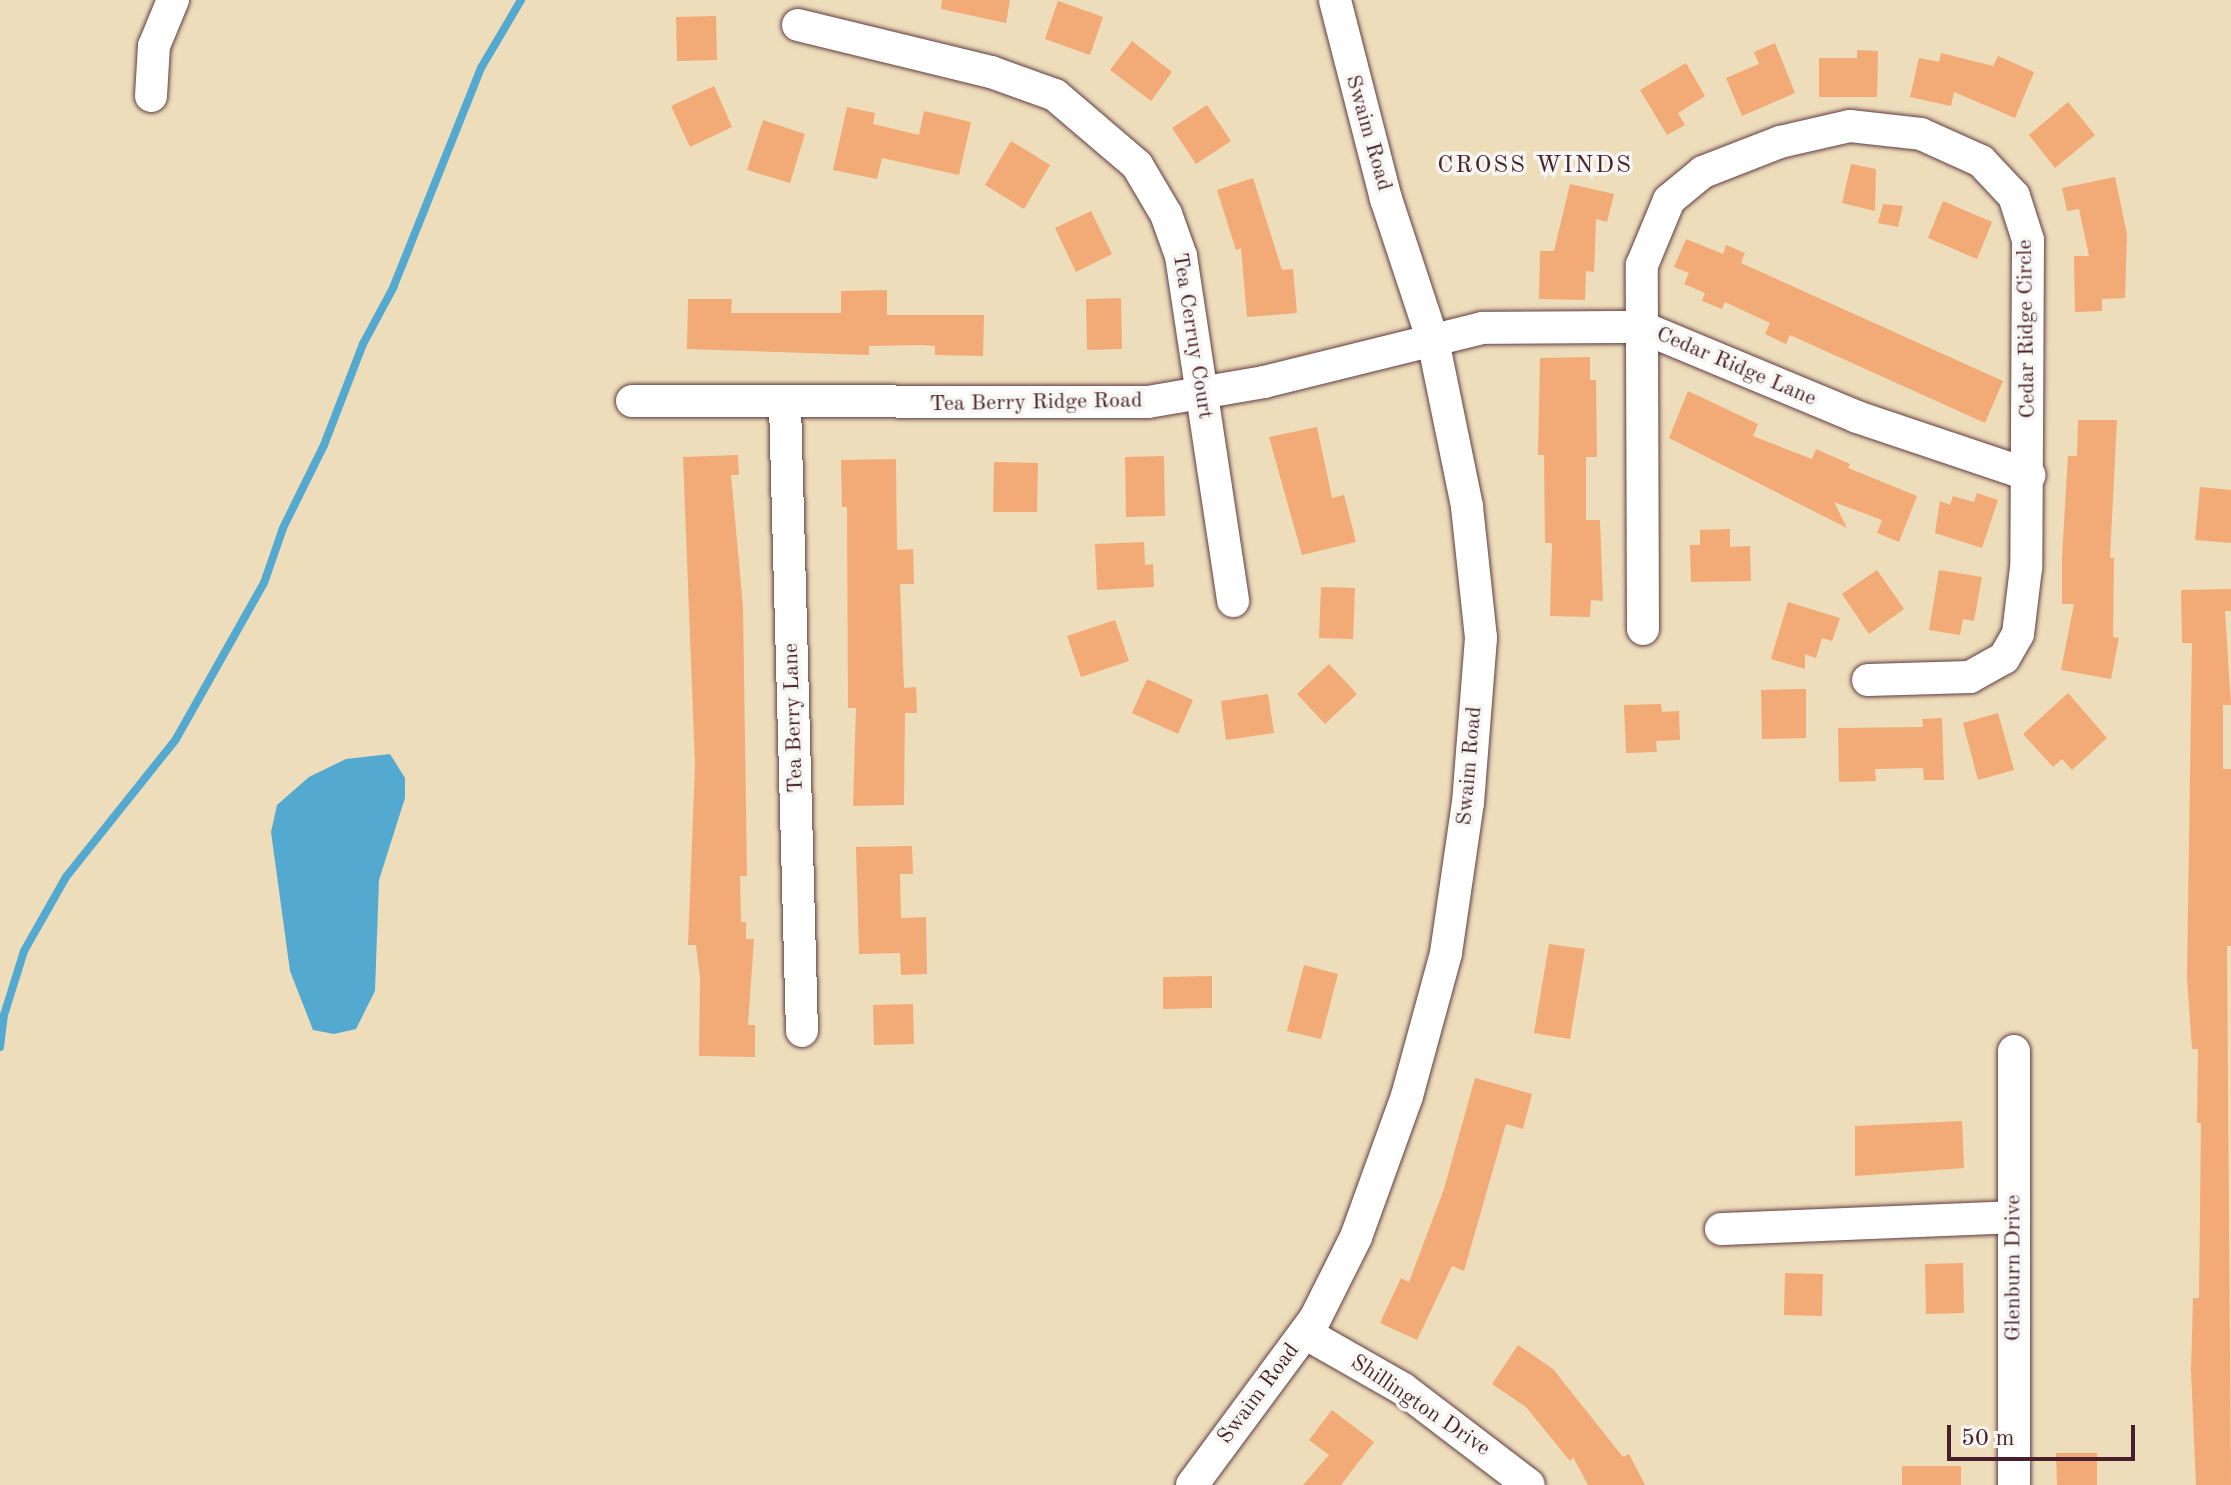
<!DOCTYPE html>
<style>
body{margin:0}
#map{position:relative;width:2231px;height:1485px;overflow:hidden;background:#edddbb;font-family:"Old Standard TT",serif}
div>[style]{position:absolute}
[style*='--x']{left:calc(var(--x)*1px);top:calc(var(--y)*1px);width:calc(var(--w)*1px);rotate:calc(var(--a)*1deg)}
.water>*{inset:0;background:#53a9cf}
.stream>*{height:8px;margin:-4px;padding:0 4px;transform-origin:4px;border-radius:4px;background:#53a9cf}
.building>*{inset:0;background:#f2aa77}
.roads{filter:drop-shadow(0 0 2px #623c41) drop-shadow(0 0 2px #623c41)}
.minor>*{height:32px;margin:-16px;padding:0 16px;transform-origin:16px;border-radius:16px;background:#fff}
span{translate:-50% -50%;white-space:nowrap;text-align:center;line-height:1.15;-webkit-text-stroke:7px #f6f6f2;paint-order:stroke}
.street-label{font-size:22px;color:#4a1f2b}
.neighbourhood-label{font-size:24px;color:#4a1f2b;letter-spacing:2px}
.scale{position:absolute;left:1947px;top:1425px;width:188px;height:36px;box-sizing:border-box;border:4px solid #4a1f2b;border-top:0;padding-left:10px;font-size:24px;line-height:28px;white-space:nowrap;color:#4a1f2b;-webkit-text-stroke:6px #f6f6f2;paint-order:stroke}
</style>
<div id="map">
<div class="water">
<i style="clip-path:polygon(390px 754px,405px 778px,405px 798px,379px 880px,375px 991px,356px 1029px,334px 1034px,313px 1030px,290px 971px,271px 832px,277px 805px,309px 777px,346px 759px)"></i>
</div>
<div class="stream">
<i style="--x:0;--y:1047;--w:32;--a:-83"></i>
<i style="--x:4;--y:1015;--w:67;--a:-72.6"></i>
<i style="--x:24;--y:951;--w:85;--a:-60.4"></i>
<i style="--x:66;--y:877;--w:176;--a:-51.4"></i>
<i style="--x:176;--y:739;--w:179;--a:-60.6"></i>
<i style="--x:264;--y:583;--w:58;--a:-70.9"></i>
<i style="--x:283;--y:528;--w:93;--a:-63.7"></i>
<i style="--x:324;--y:445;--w:108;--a:-68.9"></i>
<i style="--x:363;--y:344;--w:64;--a:-61.8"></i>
<i style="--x:393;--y:288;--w:237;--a:-68.2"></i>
<i style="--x:481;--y:68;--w:79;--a:-59.5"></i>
</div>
<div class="building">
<i style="clip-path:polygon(942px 0,1010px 0,1006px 23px,941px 9px)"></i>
<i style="clip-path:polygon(1058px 1px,1103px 17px,1090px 55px,1045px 39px)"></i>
<i style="clip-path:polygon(716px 16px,717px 60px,677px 61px,676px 17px)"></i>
<i style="clip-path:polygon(1132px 41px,1172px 72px,1151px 101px,1110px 70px)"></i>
<i style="clip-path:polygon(1775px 43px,1795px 93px,1742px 116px,1726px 78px,1759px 64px,1754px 52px)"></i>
<i style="clip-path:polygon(1857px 50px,1878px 51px,1877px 97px,1819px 97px,1819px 58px,1857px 58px)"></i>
<i style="clip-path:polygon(1941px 53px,1993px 66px,1998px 56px,2034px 72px,2015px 118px,1954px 92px,1951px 106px,1910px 97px,1919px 58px,1939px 62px)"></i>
<i style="clip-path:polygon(1686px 63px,1705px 96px,1678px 113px,1685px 125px,1667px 135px,1640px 90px)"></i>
<i style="clip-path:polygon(714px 86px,732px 127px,690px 147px,671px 106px)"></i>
<i style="clip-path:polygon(2068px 102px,2095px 135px,2055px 168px,2029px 135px)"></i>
<i style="clip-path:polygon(1207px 105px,1231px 141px,1196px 164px,1172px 128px)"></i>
<i style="clip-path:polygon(847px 107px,875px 113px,873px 124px,919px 135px,924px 111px,971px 122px,959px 175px,882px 158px,877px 179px,833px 170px)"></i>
<i style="clip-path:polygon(763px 120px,805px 134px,790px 183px,747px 170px)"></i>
<i style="clip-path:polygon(1011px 141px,1050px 165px,1024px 209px,985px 185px)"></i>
<i style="clip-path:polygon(1851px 164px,1876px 169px,1875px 211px,1842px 203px)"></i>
<i style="clip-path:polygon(2115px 177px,2127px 234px,2125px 298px,2102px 299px,2102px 311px,2075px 312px,2074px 256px,2089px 256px,2079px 209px,2067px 211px,2062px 188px)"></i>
<i style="clip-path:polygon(1253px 178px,1282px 270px,1293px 269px,1297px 313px,1247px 317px,1241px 248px,1236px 250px,1217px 190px)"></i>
<i style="clip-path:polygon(1570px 184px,1614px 194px,1607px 222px,1596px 219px,1594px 272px,1586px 271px,1585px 300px,1539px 299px,1540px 251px,1554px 251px)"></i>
<i style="clip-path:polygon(1943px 201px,1992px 222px,1977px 259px,1928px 238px)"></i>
<i style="clip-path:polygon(1883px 204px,1903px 206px,1898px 227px,1878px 223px)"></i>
<i style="clip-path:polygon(1091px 211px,1112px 254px,1076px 272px,1055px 228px)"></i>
<i style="clip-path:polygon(1686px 239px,1723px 254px,1726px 245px,1745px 253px,1741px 263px,2003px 381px,1985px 423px,1790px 335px,1786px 344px,1765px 334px,1770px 323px,1725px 302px,1722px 309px,1702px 301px,1705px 293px,1684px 284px,1689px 273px,1674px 267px)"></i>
<i style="clip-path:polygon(887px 290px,887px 315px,984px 315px,983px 356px,935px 355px,935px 346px,921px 345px,869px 346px,869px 355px,687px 349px,688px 299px,732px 299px,731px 313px,841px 313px,841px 291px)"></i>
<i style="clip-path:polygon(1121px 298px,1122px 349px,1087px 350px,1086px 299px)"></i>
<i style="clip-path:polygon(1590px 357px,1590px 380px,1596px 380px,1597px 457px,1586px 457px,1586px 520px,1600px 520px,1603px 601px,1591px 600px,1590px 617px,1550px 616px,1552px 543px,1545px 543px,1544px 455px,1538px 455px,1540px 358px)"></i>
<i style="clip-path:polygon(1688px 391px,1758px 424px,1753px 436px,1812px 459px,1816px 449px,1850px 464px,1848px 468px,1917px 496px,1899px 542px,1877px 533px,1882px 520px,1834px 502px,1847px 528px,1669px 438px)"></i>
<i style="clip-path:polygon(2078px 420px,2117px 420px,2110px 558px,2114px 558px,2113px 637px,2119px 638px,2111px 679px,2061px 670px,2074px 604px,2062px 604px,2062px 557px,2068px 456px,2077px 456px)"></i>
<i style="clip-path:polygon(1317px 427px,1332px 498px,1344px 495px,1356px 542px,1302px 555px,1269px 437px)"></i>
<i style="clip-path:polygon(738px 455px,739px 475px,731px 475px,743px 607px,747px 876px,740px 876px,741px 922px,746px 922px,746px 939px,754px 939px,748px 1025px,755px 1025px,755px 1057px,699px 1056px,700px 978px,696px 945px,688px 945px,695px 765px,683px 457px)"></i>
<i style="clip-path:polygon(1164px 456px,1165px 516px,1126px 517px,1125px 457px)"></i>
<i style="clip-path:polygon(896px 459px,897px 550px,913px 549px,914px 584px,900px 584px,904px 688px,916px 687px,917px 713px,905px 713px,904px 805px,853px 806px,856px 708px,848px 708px,847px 507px,842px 507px,841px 460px)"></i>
<i style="clip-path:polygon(994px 462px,1038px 463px,1037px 512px,993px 512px)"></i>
<i style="clip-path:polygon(2200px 487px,2231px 490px,2231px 543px,2195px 540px)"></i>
<i style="clip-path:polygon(1977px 493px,1998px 500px,1982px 548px,1935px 533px,1940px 501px,1950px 505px,1953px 496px,1974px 502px)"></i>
<i style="clip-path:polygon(1730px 529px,1730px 547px,1750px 546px,1751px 581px,1691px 582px,1690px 545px,1700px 545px,1700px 530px)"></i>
<i style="clip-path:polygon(1144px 542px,1145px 565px,1153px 564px,1154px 587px,1097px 590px,1095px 544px)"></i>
<i style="clip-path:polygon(1877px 570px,1904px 609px,1869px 634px,1842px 594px)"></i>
<i style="clip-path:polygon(1939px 570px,1982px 577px,1974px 621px,1963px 619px,1960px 635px,1929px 630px)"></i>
<i style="clip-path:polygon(1321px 587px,1355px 588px,1353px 639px,1319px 638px)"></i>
<i style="clip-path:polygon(2231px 589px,2231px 611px,2225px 611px,2231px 705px,2223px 705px,2223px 769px,2231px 769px,2231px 946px,2227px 946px,2231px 1485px,2196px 1485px,2191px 1370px,2193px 1298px,2199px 1298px,2201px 1123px,2197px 1123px,2198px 1049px,2192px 1049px,2187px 978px,2192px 643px,2182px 643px,2181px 590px)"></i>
<i style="clip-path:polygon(1788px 602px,1840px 618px,1832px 641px,1822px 638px,1816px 658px,1805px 654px,1805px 669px,1771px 659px)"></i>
<i style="clip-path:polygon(1115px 620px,1129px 661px,1081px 677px,1067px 636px)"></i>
<i style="clip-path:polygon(1329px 664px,1357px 694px,1325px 724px,1297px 694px)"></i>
<i style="clip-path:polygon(1147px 679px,1193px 700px,1178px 734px,1132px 713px)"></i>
<i style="clip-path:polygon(1806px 689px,1806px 738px,1762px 739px,1761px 690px)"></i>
<i style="clip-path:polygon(2068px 693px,2107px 738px,2072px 770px,2062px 759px,2053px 767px,2023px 734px)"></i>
<i style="clip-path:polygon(1268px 694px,1274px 733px,1226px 740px,1221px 701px)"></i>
<i style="clip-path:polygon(1661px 704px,1662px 712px,1679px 711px,1680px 740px,1656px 741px,1657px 752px,1626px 753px,1624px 705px)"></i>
<i style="clip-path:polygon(1998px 713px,2014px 770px,1978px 780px,1963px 723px)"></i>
<i style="clip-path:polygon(1942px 718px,1944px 780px,1924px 780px,1923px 768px,1875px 769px,1876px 781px,1839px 782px,1838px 728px,1923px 727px,1922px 719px)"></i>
<i style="clip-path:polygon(912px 846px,913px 874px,900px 874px,901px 918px,926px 917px,927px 974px,901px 975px,900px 953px,859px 954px,856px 847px)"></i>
<i style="clip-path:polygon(1549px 944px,1585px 949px,1570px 1039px,1534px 1033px)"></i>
<i style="clip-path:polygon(1304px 965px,1338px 974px,1321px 1039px,1287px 1031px)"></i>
<i style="clip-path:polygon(1212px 976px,1212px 1008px,1163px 1009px,1163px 977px)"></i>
<i style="clip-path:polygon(913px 1004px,914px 1044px,874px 1045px,873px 1005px)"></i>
<i style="clip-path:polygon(1475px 1078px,1532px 1094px,1523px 1129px,1506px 1124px,1464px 1271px,1452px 1266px,1417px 1340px,1380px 1323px,1401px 1278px,1409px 1282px,1444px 1189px)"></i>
<i style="clip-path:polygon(1962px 1121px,1964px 1168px,1855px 1176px,1855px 1126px)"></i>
<i style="clip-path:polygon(1963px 1263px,1964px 1313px,1926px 1314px,1925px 1264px)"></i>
<i style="clip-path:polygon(1785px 1273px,1823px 1274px,1822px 1316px,1784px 1315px)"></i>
<i style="clip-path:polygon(1518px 1345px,1553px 1369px,1623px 1457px,1629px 1454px,1645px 1485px,1588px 1485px,1573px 1457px,1570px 1461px,1526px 1407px,1492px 1384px)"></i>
<i style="clip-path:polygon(1332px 1410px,1374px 1442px,1341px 1485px,1303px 1485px,1329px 1455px,1309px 1440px)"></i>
<i style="clip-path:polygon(2056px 1453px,2097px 1453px,2097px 1485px,2057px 1485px)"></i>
<i style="clip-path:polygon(1902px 1466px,1961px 1466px,1961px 1485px,1902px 1485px)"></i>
</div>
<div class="roads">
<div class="minor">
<i style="--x:798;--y:25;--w:199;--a:13.7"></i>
<i style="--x:991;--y:72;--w:68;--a:19.8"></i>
<i style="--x:1055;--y:95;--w:108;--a:40.5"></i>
<i style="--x:1137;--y:165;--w:57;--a:59.4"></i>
<i style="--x:1166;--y:214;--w:45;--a:70.3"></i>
<i style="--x:1181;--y:256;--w:349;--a:81.4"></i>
<i style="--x:151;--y:96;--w:50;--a:-86.6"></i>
<i style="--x:154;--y:46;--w:50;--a:-67.6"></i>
<i style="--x:632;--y:401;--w:516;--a:0.11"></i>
<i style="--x:1148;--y:402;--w:118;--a:-9.8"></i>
<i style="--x:1264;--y:382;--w:225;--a:-13.9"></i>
<i style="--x:1482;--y:328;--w:159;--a:-0.4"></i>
<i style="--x:1641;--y:327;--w:234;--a:22.6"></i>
<i style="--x:1857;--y:417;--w:182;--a:18.6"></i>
<i style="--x:785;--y:404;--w:627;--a:88.45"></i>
<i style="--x:1643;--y:629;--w:364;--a:-90.2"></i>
<i style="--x:1642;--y:265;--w:70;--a:-67.4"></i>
<i style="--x:1669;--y:200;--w:44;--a:-39.5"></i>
<i style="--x:1703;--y:172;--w:83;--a:-21.3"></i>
<i style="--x:1780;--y:142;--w:72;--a:-12.9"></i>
<i style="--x:1850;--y:126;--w:71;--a:6.4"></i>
<i style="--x:1921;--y:134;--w:66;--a:24.2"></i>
<i style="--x:1981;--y:161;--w:48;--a:46.7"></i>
<i style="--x:2014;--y:196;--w:46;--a:72.3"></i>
<i style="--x:2028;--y:240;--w:328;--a:90.3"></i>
<i style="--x:2026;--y:568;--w:66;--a:96.9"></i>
<i style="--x:2018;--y:634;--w:28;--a:120"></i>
<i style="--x:2004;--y:658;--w:39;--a:151"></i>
<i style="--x:1970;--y:677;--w:102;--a:178.3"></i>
<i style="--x:1721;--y:1229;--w:293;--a:-2.3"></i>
<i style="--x:1305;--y:1333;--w:113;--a:29.7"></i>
<i style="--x:1403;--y:1389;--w:158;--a:37.3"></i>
<i style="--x:1192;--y:1485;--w:207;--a:-53.5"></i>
<i style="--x:1315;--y:1319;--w:92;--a:-63.4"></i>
<i style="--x:1356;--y:1237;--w:150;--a:-70.1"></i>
<i style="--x:1407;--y:1096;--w:148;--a:-74.7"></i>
<i style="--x:1446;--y:953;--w:152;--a:-81.7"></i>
<i style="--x:1468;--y:803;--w:166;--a:-85.5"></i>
<i style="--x:1481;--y:638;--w:133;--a:-96.1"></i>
<i style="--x:1467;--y:506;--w:168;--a:-101.6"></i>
<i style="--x:1433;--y:341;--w:150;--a:-108.3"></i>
<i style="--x:1386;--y:199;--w:205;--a:-104.4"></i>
<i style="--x:2014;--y:1485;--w:434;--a:-90"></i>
</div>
</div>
<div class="street-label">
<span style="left:1368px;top:133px;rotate:74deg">Swaim Road</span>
<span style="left:2027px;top:329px;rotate:-91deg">Cedar Ridge Circle</span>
<span style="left:1192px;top:336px;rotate:81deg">Tea Cerruy Court</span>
<span style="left:1736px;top:367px;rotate:23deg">Cedar Ridge Lane</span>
<span style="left:1036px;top:403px;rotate:-1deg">Tea Berry Ridge Road</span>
<span style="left:794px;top:718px;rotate:-92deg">Tea Berry Lane</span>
<span style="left:1470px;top:766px;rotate:-85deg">Swaim Road</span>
<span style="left:2014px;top:1268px;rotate:-90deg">Glenburn Drive</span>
<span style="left:1259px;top:1394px;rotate:-53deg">Swaim Road</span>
<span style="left:1420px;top:1406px;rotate:34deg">Shillington Drive</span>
</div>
<div class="neighbourhood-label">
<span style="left:1535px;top:167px">CROSS WINDS</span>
</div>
<div class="scale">50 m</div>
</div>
